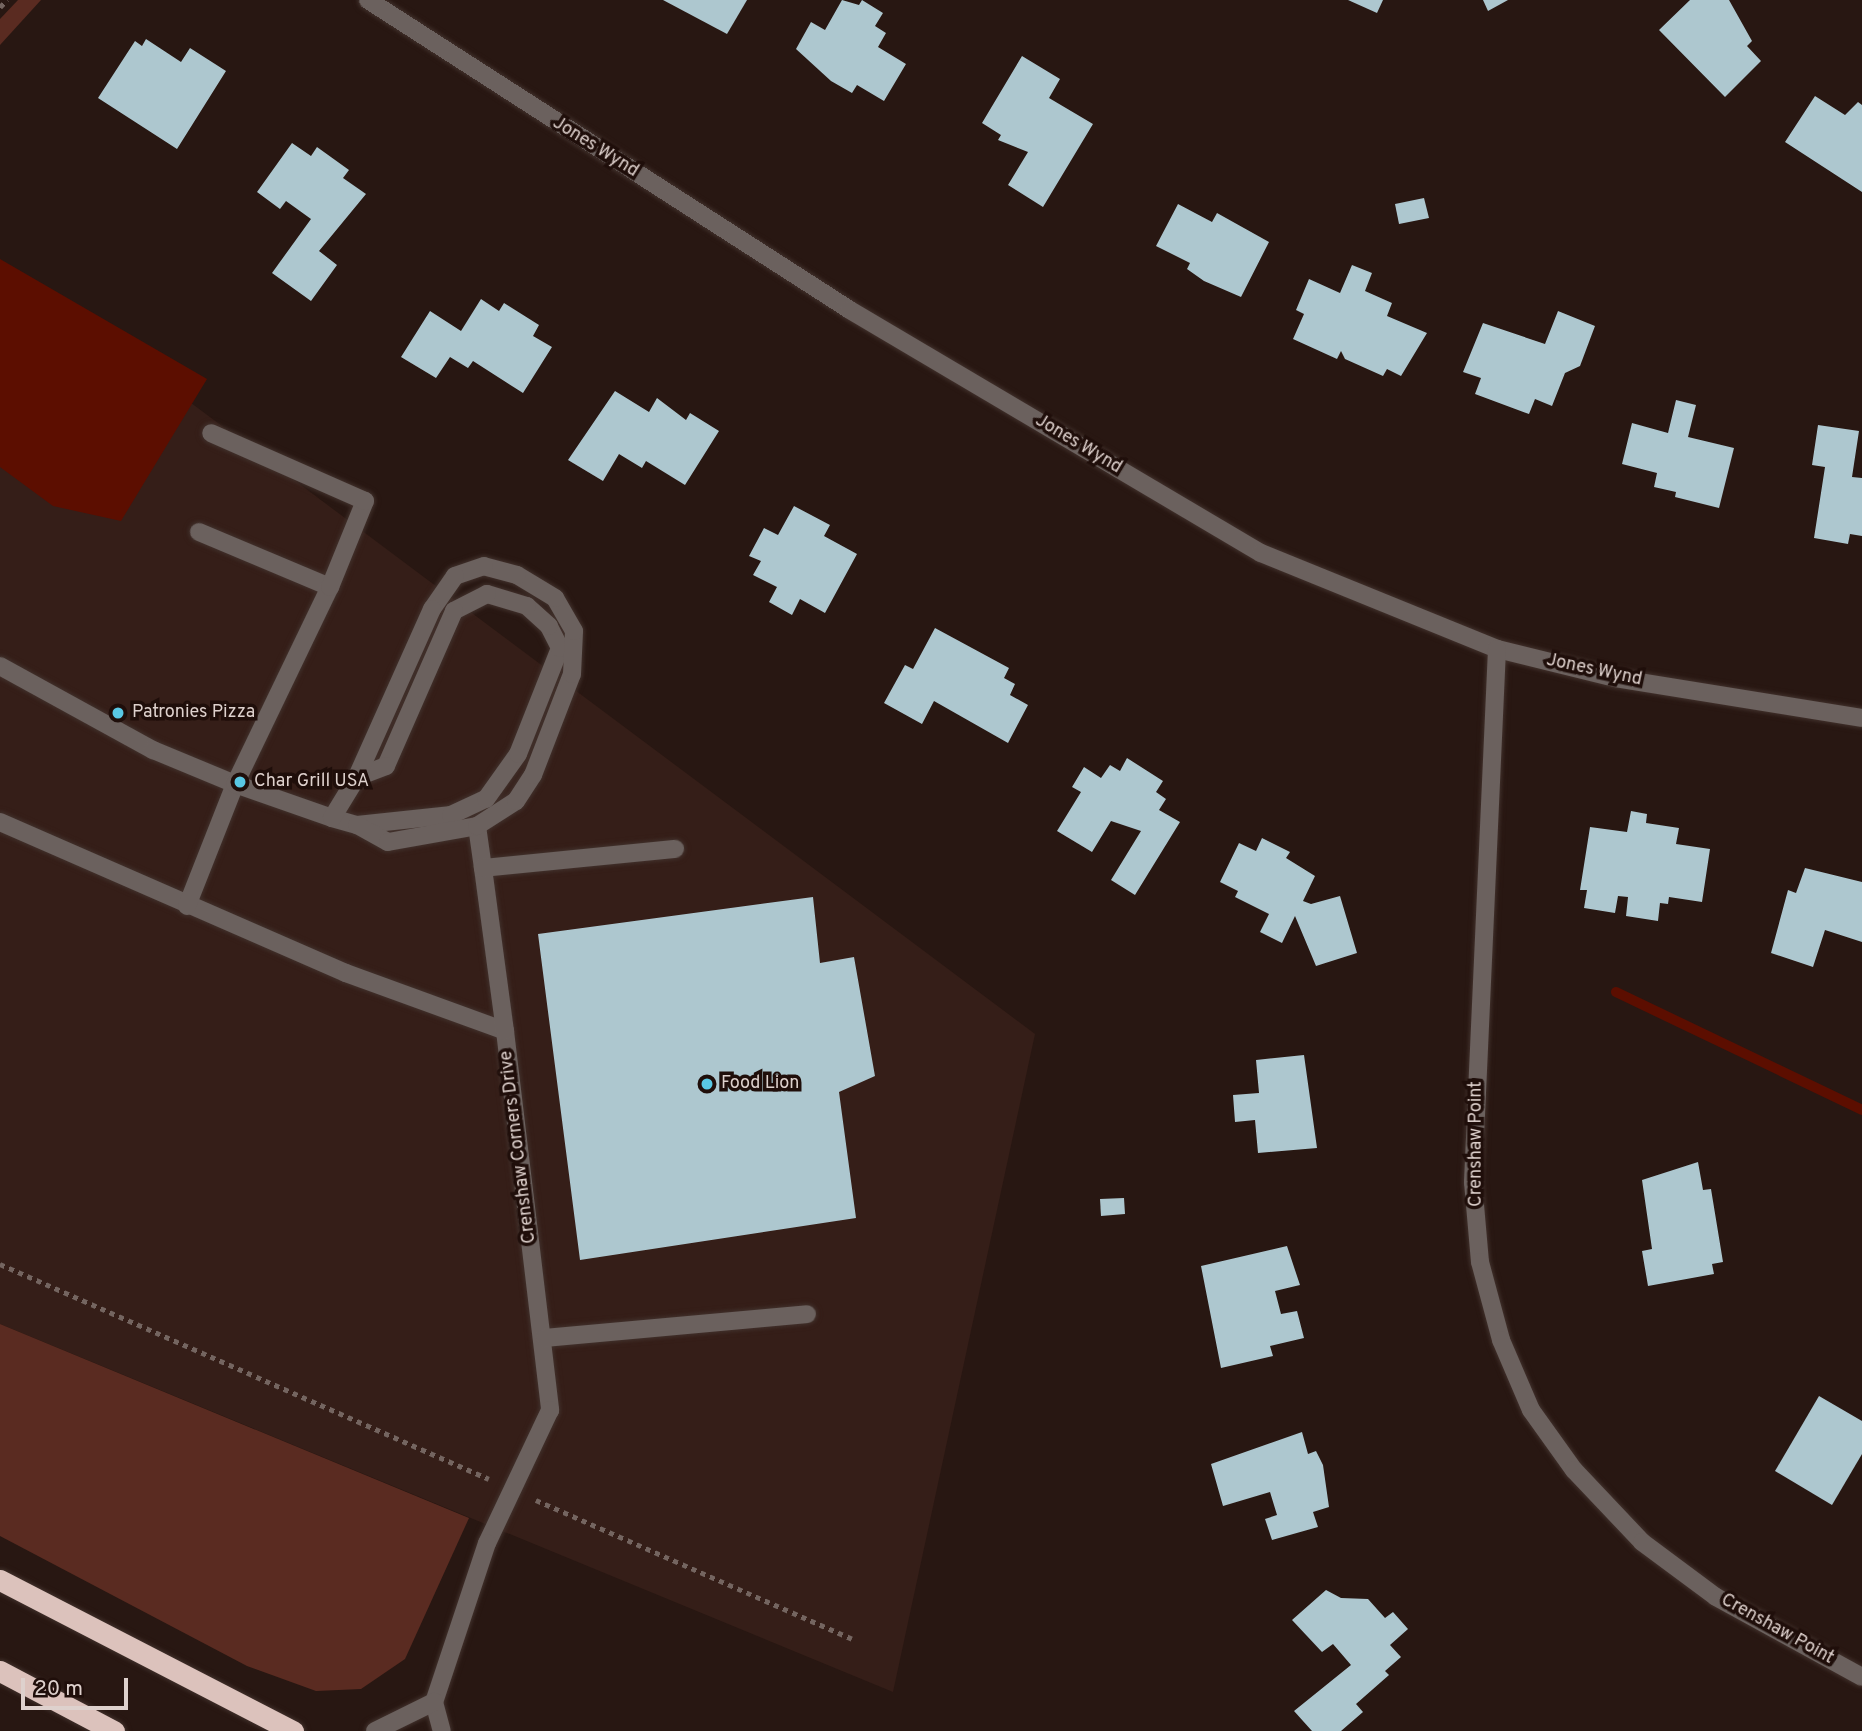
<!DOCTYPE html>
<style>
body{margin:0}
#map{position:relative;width:1862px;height:1731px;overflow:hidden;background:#281712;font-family:Overpass,sans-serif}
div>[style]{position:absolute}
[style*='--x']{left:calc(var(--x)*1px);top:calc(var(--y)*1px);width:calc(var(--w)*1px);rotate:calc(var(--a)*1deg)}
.built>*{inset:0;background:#351e18}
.green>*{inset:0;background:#5a2b21}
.water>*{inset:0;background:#5c0e00}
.stream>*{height:10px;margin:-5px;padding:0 5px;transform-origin:5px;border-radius:5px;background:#5c0e00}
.building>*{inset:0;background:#adc7cf}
.path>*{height:4.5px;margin-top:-2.25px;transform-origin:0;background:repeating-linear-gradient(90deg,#746560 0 5px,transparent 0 10px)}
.roads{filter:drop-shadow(0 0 2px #41312c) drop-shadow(0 0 2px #41312c)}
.minor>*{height:18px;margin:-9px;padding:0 9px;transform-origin:9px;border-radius:9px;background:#6b615e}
.highway>*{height:21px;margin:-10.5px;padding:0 10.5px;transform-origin:10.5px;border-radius:10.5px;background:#dcc2bc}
.dots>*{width:19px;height:19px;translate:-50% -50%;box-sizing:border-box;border:4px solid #1f0e0a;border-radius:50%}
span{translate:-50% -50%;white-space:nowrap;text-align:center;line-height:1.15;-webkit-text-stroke:7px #1f0e0a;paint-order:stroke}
.street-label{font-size:18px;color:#ded1cd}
.poi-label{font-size:18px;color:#ded1cd}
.left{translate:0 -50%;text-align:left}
.scale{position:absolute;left:21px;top:1678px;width:107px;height:32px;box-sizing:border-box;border:4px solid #ded1cd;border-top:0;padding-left:9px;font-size:21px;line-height:24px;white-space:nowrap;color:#ded1cd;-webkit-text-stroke:5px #1f0e0a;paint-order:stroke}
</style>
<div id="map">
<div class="built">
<i style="clip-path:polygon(0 260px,1035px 1034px,893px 1692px,0 1324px)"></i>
</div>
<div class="green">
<i style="clip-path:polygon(18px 0,41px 0,0 45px,0 19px)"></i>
<i style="clip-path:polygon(0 1324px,469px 1518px,405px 1659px,361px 1689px,316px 1691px,247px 1666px,0 1536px)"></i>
</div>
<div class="water">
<i style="clip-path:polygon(0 259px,207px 379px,121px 521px,53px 506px,0 467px)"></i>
</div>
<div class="stream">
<i style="--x:1616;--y:992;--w:273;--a:25.6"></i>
</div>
<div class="building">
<i style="clip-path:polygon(663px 0,747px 0,727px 34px)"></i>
<i style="clip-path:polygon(842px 0,859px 5px,862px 0,883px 13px,875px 26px,886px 33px,878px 47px,906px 64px,884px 101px,857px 85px,852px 93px,831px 81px,796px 49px,811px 22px,825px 30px)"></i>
<i style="clip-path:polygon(1348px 0,1383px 0,1377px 13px)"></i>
<i style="clip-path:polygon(1483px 0,1508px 0,1488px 11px)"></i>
<i style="clip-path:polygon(1690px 0,1729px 0,1752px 41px,1747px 46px,1761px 61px,1725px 97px,1659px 30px)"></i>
<i style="clip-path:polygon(146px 39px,181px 62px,190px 48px,226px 71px,177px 149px,98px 98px,135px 41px,142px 46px)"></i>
<i style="clip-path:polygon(1022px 56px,1060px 79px,1049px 98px,1093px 124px,1043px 207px,1008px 185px,1028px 152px,998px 140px,1001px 135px,982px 123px)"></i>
<i style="clip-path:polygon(1815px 96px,1845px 115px,1858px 102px,1862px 105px,1862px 192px,1785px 142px)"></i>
<i style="clip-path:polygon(292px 143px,311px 156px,317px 147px,349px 170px,343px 178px,366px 194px,319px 251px,337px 265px,311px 301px,272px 273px,311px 219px,286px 201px,280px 209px,257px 192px)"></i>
<i style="clip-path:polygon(1424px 198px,1429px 218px,1399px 224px,1395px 204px)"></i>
<i style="clip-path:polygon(1178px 204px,1212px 222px,1217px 213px,1269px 242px,1241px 297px,1204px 281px,1187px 269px,1190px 263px,1156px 246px)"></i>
<i style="clip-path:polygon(1352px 265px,1372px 273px,1365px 291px,1392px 303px,1387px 316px,1427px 333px,1401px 376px,1387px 369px,1383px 376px,1345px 359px,1341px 351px,1337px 359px,1293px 339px,1304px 314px,1296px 310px,1309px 279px,1340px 293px)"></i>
<i style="clip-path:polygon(481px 299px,499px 311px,504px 303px,539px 325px,533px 336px,552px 347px,523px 393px,473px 361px,468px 368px,450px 357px,436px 378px,401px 357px,430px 311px,461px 331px)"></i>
<i style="clip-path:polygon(1558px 311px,1595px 326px,1580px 366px,1565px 373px,1552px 406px,1535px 399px,1529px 414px,1475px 394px,1481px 378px,1463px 372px,1483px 323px,1545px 344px)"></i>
<i style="clip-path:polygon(615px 391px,649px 412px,657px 398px,686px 420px,690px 413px,719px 431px,685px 485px,646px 461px,642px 468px,619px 454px,603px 481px,568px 460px)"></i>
<i style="clip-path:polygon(1676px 400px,1696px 405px,1688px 437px,1734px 448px,1719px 508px,1675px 497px,1676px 492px,1654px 487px,1657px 473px,1622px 464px,1632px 423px,1668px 433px)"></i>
<i style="clip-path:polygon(1818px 425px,1859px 431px,1852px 477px,1862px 478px,1862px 536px,1850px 534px,1848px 544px,1814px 538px,1825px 467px,1812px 465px)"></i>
<i style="clip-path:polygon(794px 506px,830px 525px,824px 536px,857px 554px,825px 613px,800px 599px,792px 615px,769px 602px,777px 587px,753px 575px,761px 561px,749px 556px,764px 528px,778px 535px)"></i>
<i style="clip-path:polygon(935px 628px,1009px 668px,1004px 678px,1015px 684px,1010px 695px,1028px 705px,1008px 743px,934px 701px,922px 724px,884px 703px,905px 665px,913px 669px)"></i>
<i style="clip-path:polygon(1127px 758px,1163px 781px,1156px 792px,1166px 799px,1159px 810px,1180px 822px,1135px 895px,1111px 880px,1141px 831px,1111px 821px,1092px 852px,1057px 831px,1081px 792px,1072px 787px,1084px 767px,1101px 778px,1110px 765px,1120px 771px)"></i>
<i style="clip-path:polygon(1631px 811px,1647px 814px,1646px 823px,1679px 828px,1676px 844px,1710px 849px,1702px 902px,1669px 897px,1668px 904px,1660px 903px,1658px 921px,1626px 916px,1628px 897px,1618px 896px,1615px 913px,1584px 908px,1587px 890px,1580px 890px,1590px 827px,1627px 832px)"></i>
<i style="clip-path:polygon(1262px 838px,1290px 852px,1286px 858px,1315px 876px,1303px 901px,1311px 904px,1340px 896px,1357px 953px,1316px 966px,1295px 916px,1282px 943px,1260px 932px,1269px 914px,1235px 897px,1238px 891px,1220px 882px,1239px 843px,1256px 851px)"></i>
<i style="clip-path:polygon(1805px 868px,1862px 882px,1862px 942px,1825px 930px,1813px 967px,1771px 953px,1788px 890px,1796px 893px)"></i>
<i style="clip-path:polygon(813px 897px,820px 963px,854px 957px,875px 1076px,839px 1092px,856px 1218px,580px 1260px,538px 934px)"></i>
<i style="clip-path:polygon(1304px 1055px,1317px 1148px,1258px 1153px,1255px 1120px,1235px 1122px,1233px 1095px,1259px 1093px,1256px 1060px)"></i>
<i style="clip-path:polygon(1698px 1162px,1703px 1190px,1711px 1189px,1723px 1262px,1712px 1264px,1714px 1274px,1648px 1286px,1642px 1251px,1652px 1249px,1642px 1180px)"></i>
<i style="clip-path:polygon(1124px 1198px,1125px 1214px,1101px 1216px,1100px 1199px)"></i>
<i style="clip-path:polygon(1287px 1246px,1300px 1285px,1275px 1291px,1281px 1314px,1297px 1311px,1304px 1338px,1270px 1346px,1273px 1356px,1221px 1368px,1201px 1266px)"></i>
<i style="clip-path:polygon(1819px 1396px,1862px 1421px,1862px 1454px,1832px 1505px,1775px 1471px)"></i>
<i style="clip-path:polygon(1302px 1432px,1308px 1454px,1316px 1451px,1323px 1465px,1329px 1507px,1313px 1512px,1318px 1527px,1272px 1540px,1265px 1519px,1277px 1515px,1270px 1492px,1223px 1506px,1211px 1464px)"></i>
<i style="clip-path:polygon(1326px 1590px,1341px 1598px,1368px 1599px,1385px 1618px,1393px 1612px,1408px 1629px,1390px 1645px,1401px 1657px,1385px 1671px,1389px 1675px,1356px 1704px,1363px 1712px,1341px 1731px,1312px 1731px,1294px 1711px,1351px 1665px,1333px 1644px,1322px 1652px,1292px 1620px)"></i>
</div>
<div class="path">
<i style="--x:0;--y:7;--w:10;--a:-45"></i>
<i style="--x:0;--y:1264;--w:534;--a:23.73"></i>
<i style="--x:536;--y:1500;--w:345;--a:23.7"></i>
</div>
<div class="roads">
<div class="minor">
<i style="--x:368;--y:0;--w:573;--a:32.75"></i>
<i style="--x:850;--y:310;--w:477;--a:30.6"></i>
<i style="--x:1261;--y:553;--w:255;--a:22.1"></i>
<i style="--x:1497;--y:649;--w:122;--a:13.8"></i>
<i style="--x:1615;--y:678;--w:250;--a:9.2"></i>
<i style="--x:199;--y:532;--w:142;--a:22.8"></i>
<i style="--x:1497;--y:649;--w:534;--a:92.58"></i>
<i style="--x:1473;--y:1182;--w:80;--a:85"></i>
<i style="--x:1480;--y:1262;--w:81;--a:74.9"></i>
<i style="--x:1501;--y:1340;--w:76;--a:66.8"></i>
<i style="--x:1531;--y:1410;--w:74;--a:54.4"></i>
<i style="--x:1574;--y:1470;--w:99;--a:46.6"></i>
<i style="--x:1642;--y:1542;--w:92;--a:36.6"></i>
<i style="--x:1716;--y:1597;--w:166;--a:28.7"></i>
<i style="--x:0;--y:666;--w:175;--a:28.8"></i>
<i style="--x:153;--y:750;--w:89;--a:22.5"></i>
<i style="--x:235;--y:784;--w:219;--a:-64.3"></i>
<i style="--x:330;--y:587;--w:93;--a:-67.9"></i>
<i style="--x:365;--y:501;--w:168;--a:-156.2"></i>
<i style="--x:0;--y:822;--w:378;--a:23.6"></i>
<i style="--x:346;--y:973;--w:169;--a:20"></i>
<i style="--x:505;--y:1031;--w:382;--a:83.2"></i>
<i style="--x:550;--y:1410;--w:147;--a:115.3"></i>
<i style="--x:487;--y:1543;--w:168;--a:108.4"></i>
<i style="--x:434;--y:1702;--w:30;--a:75"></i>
<i style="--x:357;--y:825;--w:95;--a:-6.1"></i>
<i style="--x:451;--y:815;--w:38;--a:-25"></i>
<i style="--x:486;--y:799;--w:55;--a:-54.6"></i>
<i style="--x:518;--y:754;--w:114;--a:-68.4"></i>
<i style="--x:560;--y:648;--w:25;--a:-117"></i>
<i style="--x:549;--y:626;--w:30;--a:-138"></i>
<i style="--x:527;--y:606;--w:42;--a:-163.3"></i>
<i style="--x:487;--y:594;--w:37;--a:153"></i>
<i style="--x:454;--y:611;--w:169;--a:113.7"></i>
<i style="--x:386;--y:766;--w:31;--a:159"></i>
<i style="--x:477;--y:826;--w:42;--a:81.9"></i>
<i style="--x:187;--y:906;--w:131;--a:-68.5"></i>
<i style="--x:235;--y:784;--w:103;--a:19.3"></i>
<i style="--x:332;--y:818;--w:26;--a:16"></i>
<i style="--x:357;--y:825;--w:35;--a:29"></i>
<i style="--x:388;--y:842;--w:90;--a:-10.2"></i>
<i style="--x:477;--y:826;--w:46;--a:-32.7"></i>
<i style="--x:516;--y:801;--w:31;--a:-57"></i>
<i style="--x:533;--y:775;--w:108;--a:-68.9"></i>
<i style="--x:572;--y:674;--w:43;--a:-87.3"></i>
<i style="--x:574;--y:631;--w:38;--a:-120"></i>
<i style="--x:555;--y:598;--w:44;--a:-148.8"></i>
<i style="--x:517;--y:575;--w:34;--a:-165"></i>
<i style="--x:484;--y:566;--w:31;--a:161"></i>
<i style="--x:455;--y:576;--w:40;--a:124.9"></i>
<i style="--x:432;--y:609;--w:184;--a:114.1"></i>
<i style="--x:357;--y:777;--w:48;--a:121.4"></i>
<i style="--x:505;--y:1031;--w:164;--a:-97.7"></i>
<i style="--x:483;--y:868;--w:193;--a:-5.7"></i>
<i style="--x:545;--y:1338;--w:263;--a:-5.2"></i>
<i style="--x:375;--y:1731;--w:66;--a:-26.2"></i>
</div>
<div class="highway">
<i style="--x:0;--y:1580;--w:330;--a:27.3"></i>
<i style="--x:0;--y:1671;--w:129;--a:27.8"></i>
</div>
</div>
<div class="dots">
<i style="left:118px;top:713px;background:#59c8e4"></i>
<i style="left:240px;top:782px;background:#59c8e4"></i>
<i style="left:707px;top:1084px;background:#59c8e4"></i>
</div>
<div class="street-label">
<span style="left:595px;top:148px;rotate:32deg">Jones Wynd</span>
<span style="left:1078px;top:445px;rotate:31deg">Jones Wynd</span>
<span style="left:1594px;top:671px;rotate:12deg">Jones Wynd</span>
<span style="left:1477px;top:1144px;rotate:-90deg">Crenshaw Point</span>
<span style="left:519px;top:1147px;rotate:-97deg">Crenshaw Corners Drive</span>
<span style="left:1777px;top:1630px;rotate:29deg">Crenshaw Point</span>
</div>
<div class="poi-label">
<span class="left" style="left:132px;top:713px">Patronies Pizza</span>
<span class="left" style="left:254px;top:782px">Char Grill USA</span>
<span class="left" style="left:721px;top:1084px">Food Lion</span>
</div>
<div class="scale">20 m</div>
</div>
